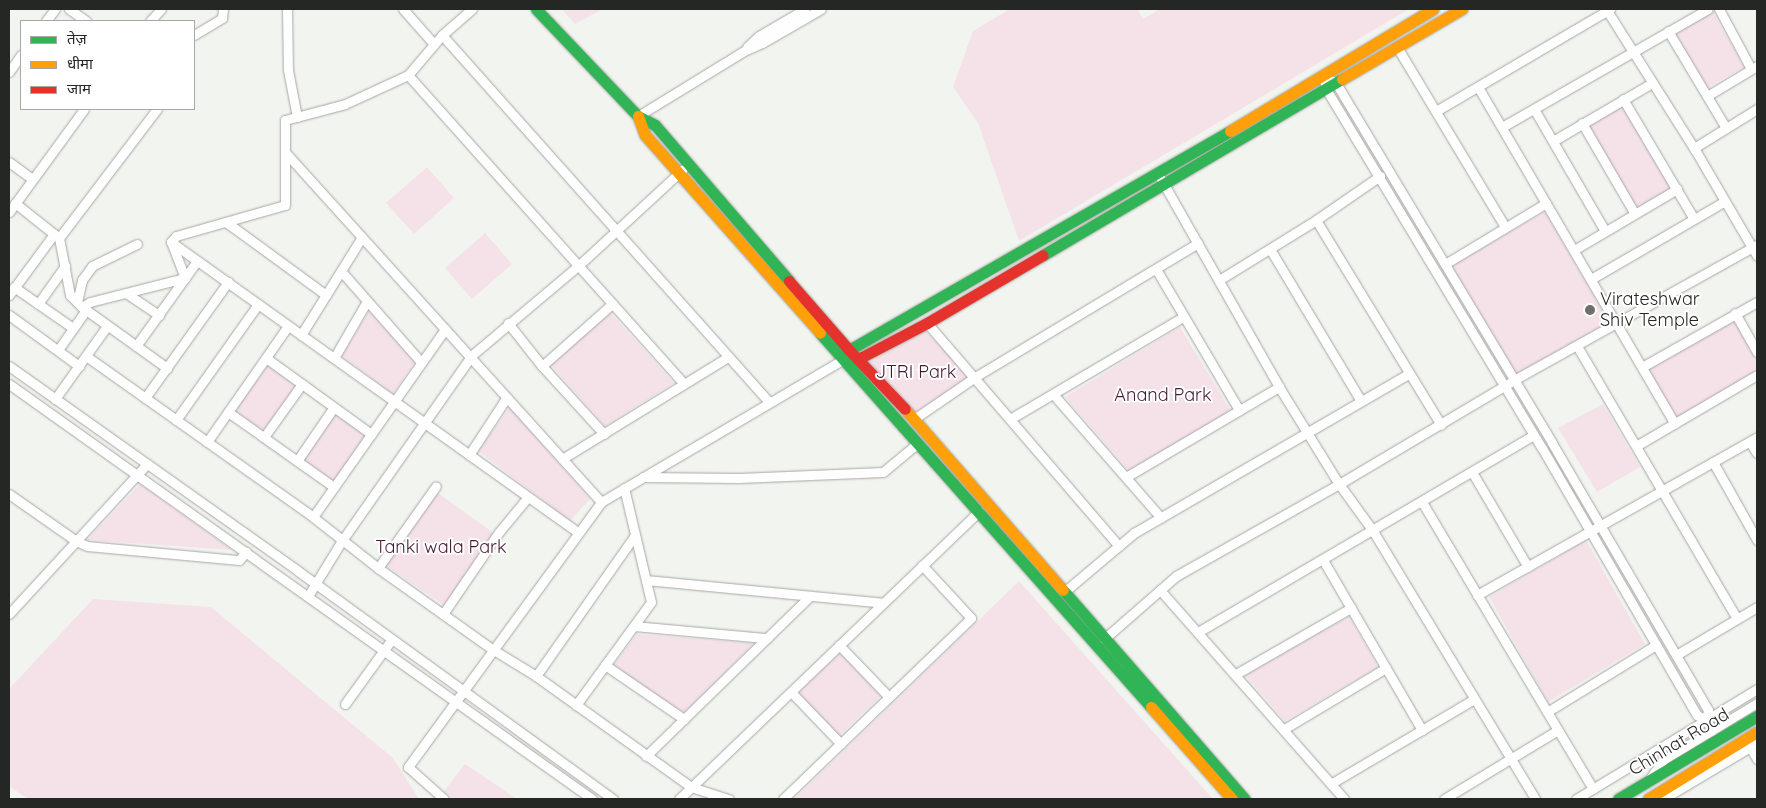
<!DOCTYPE html>
<meta charset="utf-8">
<style>
body{margin:0}
#map{position:relative;width:1766px;height:808px;overflow:hidden;background:#f2f5ef;font-family:Quicksand,"Noto Sans Devanagari",sans-serif}
div>[style]{position:absolute}
[style*='--x']{left:calc(var(--x)*1px);top:calc(var(--y)*1px);width:calc(var(--w)*1px);rotate:calc(var(--a)*1deg)}
.green>*{inset:0;background:#f4e2e8}
.roads{filter:drop-shadow(0 0 1px #a6a7a4) drop-shadow(0 0 1px #a6a7a4)}
.street>*{height:9px;margin:-4.5px;padding:0 4.5px;transform-origin:4.5px;border-radius:4.5px;background:#fdfefd}
.fast>*{height:11px;margin:-5.5px;padding:0 5.5px;transform-origin:5.5px;border-radius:5.5px;background:#30b455}
.slow>*{height:11px;margin:-5.5px;padding:0 5.5px;transform-origin:5.5px;border-radius:5.5px;background:#ff9f0a}
.jam>*{height:11px;margin:-5.5px;padding:0 5.5px;transform-origin:5.5px;border-radius:5.5px;background:#e5322d}
.rail>*{height:5px;margin-top:-2.5px;transform-origin:0;background:repeating-linear-gradient(90deg,#fff 0 9px,#d2d2d1 0 18px);box-sizing:border-box;border-block:1px solid #d2d2d1}
.dots>*{width:14px;height:14px;translate:-50% -50%;box-sizing:border-box;border:2px solid #fff;border-radius:50%}
span{translate:-50% -50%;white-space:nowrap;text-align:center;line-height:1.15;-webkit-text-stroke:4px #fff;paint-order:stroke}
.poi-label{font-size:18px;color:#252724}
.left{translate:0 -50%;text-align:left}
.park-label{font-size:18px;color:#451932}
.street-label{font-size:18px;color:#252724}
.frame{position:absolute;inset:0;border:10px solid #252724;pointer-events:none}
.legend{position:absolute;left:20px;top:20px;width:175px;height:90px;box-sizing:border-box;background:#fff;border:1px solid #a8a9a7;margin:0;padding:6px 9px;list-style:none;font-size:15px;color:#252724}
.legend li{display:flex;align-items:center;gap:10px;height:25px}
.legend b{width:25px;border:1px solid #a8a9a7}
</style>
<div id="map">
<div class="green">
<i style="clip-path:polygon(562px 9px,603px 9px,575px 24px)"></i>
<i style="clip-path:polygon(1010px 9px,1137px 9px,1143px 19px,1160px 9px,1409px 9px,1019px 241px,978px 123px,953px 87px,973px 31px)"></i>
<i style="clip-path:polygon(1713px 12px,1744px 67px,1707px 88px,1675px 33px)"></i>
<i style="clip-path:polygon(1622px 103px,1673px 189px,1636px 212px,1586px 125px)"></i>
<i style="clip-path:polygon(427px 167px,454px 198px,414px 234px,386px 203px)"></i>
<i style="clip-path:polygon(1545px 212px,1609px 322px,1515px 375px,1451px 265px)"></i>
<i style="clip-path:polygon(485px 233px,512px 264px,472px 299px,445px 268px)"></i>
<i style="clip-path:polygon(369px 311px,415px 362px,393px 394px,342px 356px)"></i>
<i style="clip-path:polygon(609px 311px,674px 383px,605px 426px,551px 365px)"></i>
<i style="clip-path:polygon(1734px 319px,1757px 359px,1757px 372px,1675px 420px,1646px 368px)"></i>
<i style="clip-path:polygon(1180px 327px,1231px 411px,1130px 472px,1065px 397px)"></i>
<i style="clip-path:polygon(924px 330px,970px 376px,909px 417px,865px 365px)"></i>
<i style="clip-path:polygon(268px 364px,298px 385px,264px 432px,235px 411px)"></i>
<i style="clip-path:polygon(1603px 404px,1640px 467px,1597px 492px,1558px 428px)"></i>
<i style="clip-path:polygon(510px 407px,590px 499px,570px 521px,478px 451px)"></i>
<i style="clip-path:polygon(336px 412px,367px 435px,334px 482px,302px 460px)"></i>
<i style="clip-path:polygon(140px 484px,232px 550px,87px 540px)"></i>
<i style="clip-path:polygon(435px 491px,495px 534px,445px 606px,385px 565px)"></i>
<i style="clip-path:polygon(1586px 540px,1645px 644px,1548px 702px,1489px 597px)"></i>
<i style="clip-path:polygon(1019px 581px,1213px 799px,794px 799px)"></i>
<i style="clip-path:polygon(93px 599px,211px 607px,393px 758px,419px 799px,28px 799px,9px 786px,9px 689px)"></i>
<i style="clip-path:polygon(1349px 616px,1378px 667px,1285px 721px,1245px 675px)"></i>
<i style="clip-path:polygon(637px 634px,754px 643px,684px 713px,613px 666px)"></i>
<i style="clip-path:polygon(840px 653px,881px 696px,839px 736px,798px 693px)"></i>
<i style="clip-path:polygon(465px 764px,517px 799px,453px 799px,444px 791px)"></i>
</div>
<div class="roads">
<div class="street">
<i style="--x:69;--y:9;--w:21;--a:35"></i>
<i style="--x:287;--y:9;--w:61;--a:89.1"></i>
<i style="--x:288;--y:70;--w:48;--a:79.2"></i>
<i style="--x:403;--y:9;--w:47;--a:48.5"></i>
<i style="--x:1606;--y:9;--w:165;--a:57.7"></i>
<i style="--x:1694;--y:148;--w:125;--a:59.7"></i>
<i style="--x:1719;--y:9;--w:68;--a:61.9"></i>
<i style="--x:46;--y:21;--w:15;--a:-53"></i>
<i style="--x:150;--y:21;--w:16;--a:-47"></i>
<i style="--x:1668;--y:31;--w:113;--a:59.1"></i>
<i style="--x:194;--y:35;--w:33;--a:-31"></i>
<i style="--x:222;--y:18;--w:9;--a:-84"></i>
<i style="--x:442;--y:35;--w:492;--a:48.3"></i>
<i style="--x:747;--y:47;--w:16;--a:-43"></i>
<i style="--x:759;--y:36;--w:53;--a:-30.4"></i>
<i style="--x:1397;--y:47;--w:210;--a:59"></i>
<i style="--x:9;--y:72;--w:21;--a:-55"></i>
<i style="--x:408;--y:75;--w:414;--a:48.2"></i>
<i style="--x:1323;--y:75;--w:14;--a:78"></i>
<i style="--x:1326;--y:89;--w:419;--a:59"></i>
<i style="--x:1542;--y:448;--w:309;--a:59.9"></i>
<i style="--x:1697;--y:715;--w:10;--a:29"></i>
<i style="--x:1706;--y:720;--w:12;--a:59"></i>
<i style="--x:1331;--y:80;--w:6;--a:31"></i>
<i style="--x:1336;--y:83;--w:420;--a:59"></i>
<i style="--x:1552;--y:443;--w:309;--a:59.7"></i>
<i style="--x:1708;--y:710;--w:10;--a:101"></i>
<i style="--x:1478;--y:87;--w:390;--a:59.7"></i>
<i style="--x:1707;--y:96;--w:58;--a:-31"></i>
<i style="--x:1623;--y:99;--w:139;--a:59.4"></i>
<i style="--x:1534;--y:109;--w:141;--a:59.8"></i>
<i style="--x:1436;--y:111;--w:202;--a:-30.4"></i>
<i style="--x:638;--y:116;--w:124;--a:-31.5"></i>
<i style="--x:744;--y:51;--w:20;--a:-24"></i>
<i style="--x:762;--y:43;--w:68;--a:-30"></i>
<i style="--x:1582;--y:123;--w:105;--a:59.8"></i>
<i style="--x:1502;--y:127;--w:237;--a:-29.8"></i>
<i style="--x:1553;--y:141;--w:115;--a:-30.4"></i>
<i style="--x:1694;--y:148;--w:74;--a:-31.8"></i>
<i style="--x:285;--y:152;--w:472;--a:47.9"></i>
<i style="--x:9;--y:162;--w:29;--a:36"></i>
<i style="--x:1161;--y:179;--w:239;--a:60.4"></i>
<i style="--x:1279;--y:387;--w:114;--a:58.3"></i>
<i style="--x:1339;--y:484;--w:58;--a:54.1"></i>
<i style="--x:1373;--y:531;--w:313;--a:58.8"></i>
<i style="--x:15;--y:203;--w:56;--a:38.5"></i>
<i style="--x:59;--y:238;--w:58;--a:79.1"></i>
<i style="--x:70;--y:295;--w:17;--a:45"></i>
<i style="--x:82;--y:307;--w:105;--a:35.7"></i>
<i style="--x:9;--y:212;--w:127;--a:-53.9"></i>
<i style="--x:1316;--y:220;--w:240;--a:58.6"></i>
<i style="--x:226;--y:222;--w:124;--a:36.1"></i>
<i style="--x:59;--y:238;--w:162;--a:-52.8"></i>
<i style="--x:171;--y:242;--w:499;--a:35.5"></i>
<i style="--x:171;--y:242;--w:8;--a:-50"></i>
<i style="--x:176;--y:236;--w:113;--a:-15.9"></i>
<i style="--x:285;--y:205;--w:85;--a:-90"></i>
<i style="--x:285;--y:120;--w:62;--a:-14.9"></i>
<i style="--x:345;--y:104;--w:69;--a:-24.7"></i>
<i style="--x:408;--y:75;--w:52;--a:-49.6"></i>
<i style="--x:442;--y:35;--w:40;--a:-41"></i>
<i style="--x:1270;--y:249;--w:177;--a:59.1"></i>
<i style="--x:1574;--y:250;--w:120;--a:-30.6"></i>
<i style="--x:1445;--y:264;--w:118;--a:-31.1"></i>
<i style="--x:1156;--y:269;--w:164;--a:59.5"></i>
<i style="--x:341;--y:271;--w:121;--a:48.7"></i>
<i style="--x:1591;--y:279;--w:155;--a:-30.2"></i>
<i style="--x:1219;--y:280;--w:114;--a:-31.7"></i>
<i style="--x:1316;--y:220;--w:78;--a:-34.5"></i>
<i style="--x:14;--y:287;--w:72;--a:34.8"></i>
<i style="--x:126;--y:293;--w:40;--a:34"></i>
<i style="--x:9;--y:295;--w:76;--a:-53.6"></i>
<i style="--x:77;--y:302;--w:23;--a:-77"></i>
<i style="--x:82;--y:280;--w:17;--a:-54"></i>
<i style="--x:92;--y:266;--w:50;--a:-26.1"></i>
<i style="--x:38;--y:304;--w:47;--a:-54.6"></i>
<i style="--x:82;--y:307;--w:9;--a:-32"></i>
<i style="--x:90;--y:302;--w:98;--a:-14.2"></i>
<i style="--x:185;--y:278;--w:39;--a:-111"></i>
<i style="--x:1735;--y:313;--w:45;--a:60.6"></i>
<i style="--x:9;--y:315;--w:87;--a:36.1"></i>
<i style="--x:508;--y:323;--w:55;--a:51.7"></i>
<i style="--x:542;--y:366;--w:92;--a:47.6"></i>
<i style="--x:927;--y:323;--w:294;--a:49.3"></i>
<i style="--x:301;--y:335;--w:115;--a:-58.1"></i>
<i style="--x:136;--y:346;--w:105;--a:-54.3"></i>
<i style="--x:1577;--y:346;--w:316;--a:59.6"></i>
<i style="--x:58;--y:350;--w:49;--a:-55"></i>
<i style="--x:86;--y:356;--w:278;--a:35.3"></i>
<i style="--x:313;--y:517;--w:83;--a:38.1"></i>
<i style="--x:378;--y:568;--w:140;--a:35.4"></i>
<i style="--x:492;--y:649;--w:52;--a:31.5"></i>
<i style="--x:536;--y:676;--w:191;--a:35.6"></i>
<i style="--x:691;--y:787;--w:40;--a:18"></i>
<i style="--x:266;--y:358;--w:130;--a:35.9"></i>
<i style="--x:334;--y:358;--w:66;--a:-59.9"></i>
<i style="--x:9;--y:366;--w:354;--a:35.3"></i>
<i style="--x:298;--y:571;--w:389;--a:35.9"></i>
<i style="--x:542;--y:366;--w:94;--a:-41.5"></i>
<i style="--x:1642;--y:367;--w:132;--a:-29.5"></i>
<i style="--x:9;--y:384;--w:716;--a:35.44"></i>
<i style="--x:1053;--y:394;--w:164;--a:48.9"></i>
<i style="--x:145;--y:398;--w:143;--a:-54.4"></i>
<i style="--x:55;--y:399;--w:90;--a:-54.5"></i>
<i style="--x:228;--y:412;--w:130;--a:35.3"></i>
<i style="--x:914;--y:419;--w:74;--a:-34.5"></i>
<i style="--x:975;--y:377;--w:260;--a:-31"></i>
<i style="--x:1010;--y:419;--w:201;--a:-30.5"></i>
<i style="--x:176;--y:420;--w:142;--a:-54.7"></i>
<i style="--x:264;--y:437;--w:65;--a:-54.4"></i>
<i style="--x:207;--y:442;--w:141;--a:-55.1"></i>
<i style="--x:1750;--y:442;--w:13;--a:58"></i>
<i style="--x:1636;--y:446;--w:140;--a:-30.4"></i>
<i style="--x:469;--y:455;--w:69;--a:-56.8"></i>
<i style="--x:562;--y:459;--w:195;--a:-31.6"></i>
<i style="--x:297;--y:461;--w:65;--a:-55.6"></i>
<i style="--x:1713;--y:462;--w:90;--a:60.6"></i>
<i style="--x:1472;--y:472;--w:110;--a:59.5"></i>
<i style="--x:643;--y:477;--w:96;--a:0.6"></i>
<i style="--x:739;--y:478;--w:144;--a:-2.4"></i>
<i style="--x:883;--y:472;--w:45;--a:-39.6"></i>
<i style="--x:1126;--y:477;--w:178;--a:-30.5"></i>
<i style="--x:9;--y:494;--w:82;--a:35"></i>
<i style="--x:76;--y:541;--w:12;--a:24"></i>
<i style="--x:87;--y:546;--w:153;--a:5.3"></i>
<i style="--x:239;--y:560;--w:11;--a:-49"></i>
<i style="--x:1422;--y:502;--w:334;--a:59.2"></i>
<i style="--x:313;--y:517;--w:230;--a:-54.9"></i>
<i style="--x:1323;--y:560;--w:197;--a:59.8"></i>
<i style="--x:378;--y:568;--w:100;--a:-54.7"></i>
<i style="--x:646;--y:580;--w:238;--a:5.5"></i>
<i style="--x:1160;--y:590;--w:278;--a:48.6"></i>
<i style="--x:1064;--y:592;--w:92;--a:-40.1"></i>
<i style="--x:1134;--y:533;--w:317;--a:-30.1"></i>
<i style="--x:1477;--y:595;--w:322;--a:-29.4"></i>
<i style="--x:308;--y:596;--w:63;--a:-58.6"></i>
<i style="--x:341;--y:542;--w:227;--a:-55"></i>
<i style="--x:471;--y:356;--w:140;--a:-40.1"></i>
<i style="--x:578;--y:266;--w:142;--a:-42.7"></i>
<i style="--x:9;--y:614;--w:204;--a:-47.4"></i>
<i style="--x:443;--y:614;--w:99;--a:-55.7"></i>
<i style="--x:499;--y:532;--w:45;--a:-50.4"></i>
<i style="--x:634;--y:626;--w:134;--a:5.2"></i>
<i style="--x:1198;--y:632;--w:389;--a:-30.4"></i>
<i style="--x:1104;--y:639;--w:96;--a:-41.2"></i>
<i style="--x:1176;--y:576;--w:187;--a:-29.4"></i>
<i style="--x:1339;--y:484;--w:204;--a:-30.7"></i>
<i style="--x:1514;--y:380;--w:278;--a:-29.1"></i>
<i style="--x:839;--y:645;--w:72;--a:46.1"></i>
<i style="--x:1676;--y:655;--w:94;--a:-30.7"></i>
<i style="--x:605;--y:665;--w:96;--a:34.4"></i>
<i style="--x:1236;--y:674;--w:133;--a:-29.9"></i>
<i style="--x:536;--y:676;--w:172;--a:-54.9"></i>
<i style="--x:791;--y:692;--w:72;--a:46.1"></i>
<i style="--x:345;--y:704;--w:80;--a:-54.1"></i>
<i style="--x:576;--y:705;--w:127;--a:-53.9"></i>
<i style="--x:651;--y:602;--w:117;--a:-103.3"></i>
<i style="--x:1547;--y:712;--w:128;--a:-31.6"></i>
<i style="--x:1284;--y:729;--w:119;--a:-30.9"></i>
<i style="--x:1750;--y:747;--w:14;--a:60"></i>
<i style="--x:646;--y:756;--w:229;--a:-44.3"></i>
<i style="--x:1651;--y:777;--w:21;--a:-55"></i>
<i style="--x:1663;--y:760;--w:110;--a:-31.2"></i>
<i style="--x:1332;--y:783;--w:165;--a:-30.6"></i>
<i style="--x:444;--y:799;--w:48;--a:-138.4"></i>
<i style="--x:408;--y:767;--w:328;--a:-53.9"></i>
<i style="--x:601;--y:502;--w:282;--a:-30.5"></i>
<i style="--x:679;--y:799;--w:416;--a:-43.8"></i>
<i style="--x:783;--y:799;--w:261;--a:-43.9"></i>
<i style="--x:971;--y:618;--w:72;--a:-132.8"></i>
<i style="--x:1444;--y:799;--w:133;--a:-31.2"></i>
<i style="--x:1576;--y:799;--w:212;--a:-31.3"></i>
<i style="--x:1663;--y:799;--w:109;--a:-30.8"></i>
</div>
<div class="fast">
<i style="--x:536;--y:9;--w:148;--a:46.4"></i>
<i style="--x:638;--y:116;--w:19;--a:28"></i>
<i style="--x:655;--y:125;--w:206;--a:49.3"></i>
<i style="--x:1043;--y:255;--w:347;--a:-30.5"></i>
<i style="--x:820;--y:333;--w:499;--a:48.5"></i>
<i style="--x:862;--y:357;--w:5;--a:158"></i>
<i style="--x:857;--y:359;--w:13;--a:180"></i>
<i style="--x:844;--y:359;--w:10;--a:-61"></i>
<i style="--x:849;--y:350;--w:439;--a:-29.9"></i>
<i style="--x:1063;--y:590;--w:277;--a:49"></i>
<i style="--x:1618;--y:799;--w:162;--a:-30.8"></i>
</div>
<div class="slow">
<i style="--x:1342;--y:79;--w:139;--a:-30.3"></i>
<i style="--x:638;--y:116;--w:20;--a:70"></i>
<i style="--x:645;--y:135;--w:264;--a:48.5"></i>
<i style="--x:1230;--y:131;--w:237;--a:-31"></i>
<i style="--x:905;--y:409;--w:240;--a:48.9"></i>
<i style="--x:1151;--y:707;--w:123;--a:48.6"></i>
<i style="--x:1648;--y:799;--w:128;--a:-31.6"></i>
</div>
<div class="jam">
<i style="--x:789;--y:281;--w:91;--a:49"></i>
<i style="--x:849;--y:350;--w:81;--a:46.5"></i>
<i style="--x:862;--y:357;--w:73;--a:-27.6"></i>
<i style="--x:927;--y:323;--w:134;--a:-30.4"></i>
</div>
</div>
<div class="rail">
<i style="--x:9;--y:799;--w:1;--a:0"></i>
</div>
<div class="dots">
<i style="left:1590px;top:310px;background:#6d6f6b"></i>
</div>
<div class="poi-label">
<span class="left" style="left:1600px;top:310px">Virateshwar<br>Shiv Temple</span>
</div>
<div class="park-label">
<span style="left:916px;top:372px">JTRI Park</span>
<span style="left:1163px;top:395px">Anand Park</span>
<span style="left:441px;top:547px">Tanki wala Park</span>
</div>
<div class="street-label">
<span style="left:1679px;top:742px;rotate:-31deg">Chinhat Road</span>
</div>
<div class="frame"></div>
<ul class="legend">
<li><b style="height:6px;background:#30b455"></b>तेज़</li>
<li><b style="height:6px;background:#ff9f0a"></b>धीमा</li>
<li><b style="height:6px;background:#e5322d"></b>जाम</li>
</ul>
</div>
